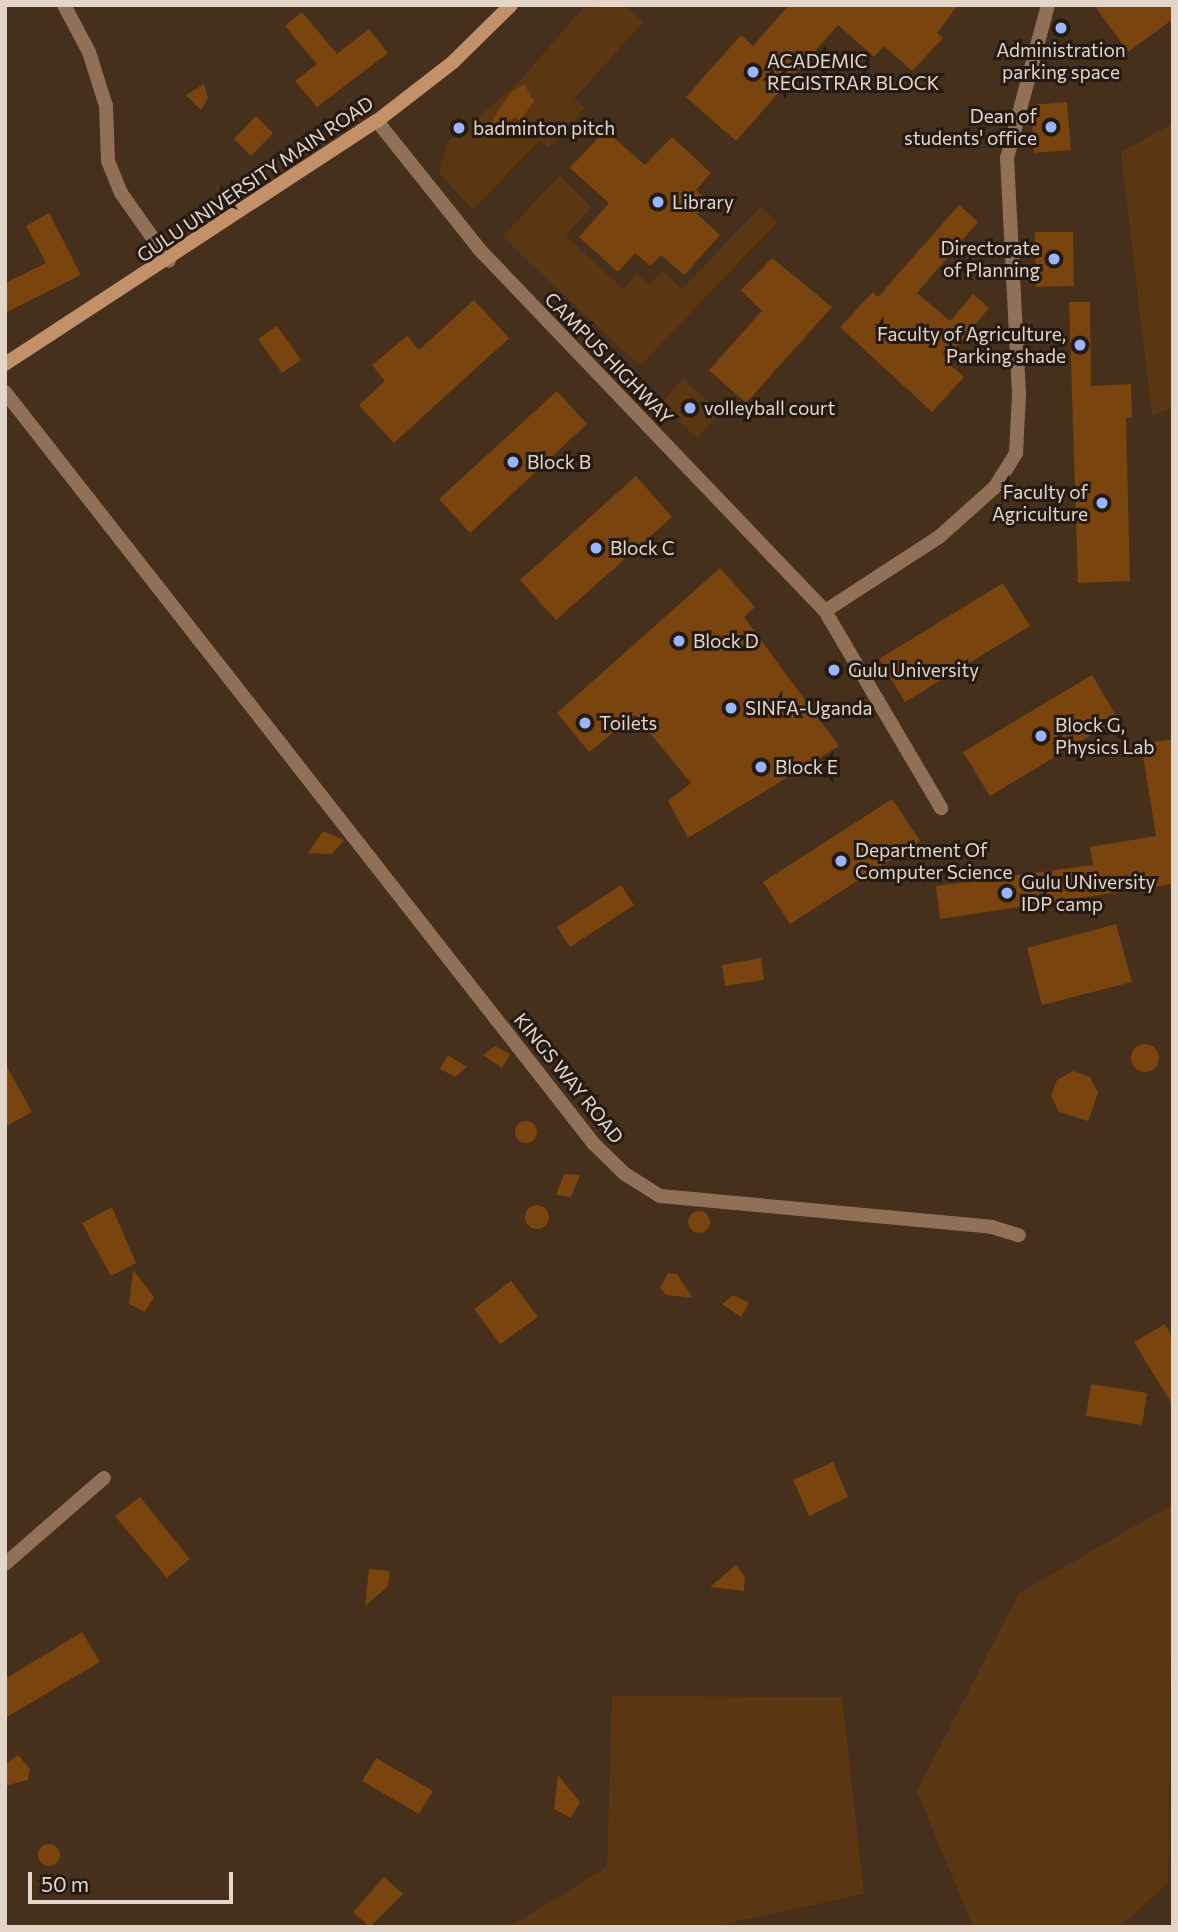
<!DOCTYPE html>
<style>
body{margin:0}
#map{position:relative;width:1178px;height:1932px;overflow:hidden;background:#462f1b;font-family:Commissioner,sans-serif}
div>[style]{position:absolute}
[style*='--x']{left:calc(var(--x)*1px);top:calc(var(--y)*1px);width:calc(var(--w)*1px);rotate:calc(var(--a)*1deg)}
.green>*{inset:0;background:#5b3613}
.building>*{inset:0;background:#79440e}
.round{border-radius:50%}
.lane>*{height:14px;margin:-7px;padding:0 7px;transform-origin:7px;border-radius:7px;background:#907157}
.street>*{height:14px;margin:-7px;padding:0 7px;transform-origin:7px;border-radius:7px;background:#907157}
.secondary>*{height:14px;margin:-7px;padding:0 7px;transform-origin:7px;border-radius:7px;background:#c39169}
.dots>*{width:19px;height:19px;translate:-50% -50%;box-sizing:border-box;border:4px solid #241a11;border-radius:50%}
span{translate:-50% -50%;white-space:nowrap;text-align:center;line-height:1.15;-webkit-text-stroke:6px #241a11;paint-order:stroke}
.poi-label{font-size:19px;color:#e4d5c9}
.left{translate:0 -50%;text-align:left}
.right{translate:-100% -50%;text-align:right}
.street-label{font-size:19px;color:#e4d5c9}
.frame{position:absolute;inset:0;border:7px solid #e4d5c9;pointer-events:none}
.scale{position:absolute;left:28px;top:1872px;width:205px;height:32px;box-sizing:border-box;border:4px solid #e4d5c9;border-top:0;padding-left:9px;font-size:21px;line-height:24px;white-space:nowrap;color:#e4d5c9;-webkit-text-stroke:5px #241a11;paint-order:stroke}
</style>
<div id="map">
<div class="green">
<i style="clip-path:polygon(624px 5px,643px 22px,574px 99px,585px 107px,549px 148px,539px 140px,473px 210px,439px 173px,447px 143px,517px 84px,583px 8px)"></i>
<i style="clip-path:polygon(1173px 123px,1173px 407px,1152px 416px,1121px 152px)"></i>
<i style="clip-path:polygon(559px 176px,592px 207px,565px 235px,623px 289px,637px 274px,649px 285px,662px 271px,682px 289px,761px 206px,777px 222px,640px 366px,502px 237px)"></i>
<i style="clip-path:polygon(683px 379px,721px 413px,697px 438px,660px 404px)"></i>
<i style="clip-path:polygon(1173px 1504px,1168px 1883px,1119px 1927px,973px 1927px,917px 1791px,1019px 1593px)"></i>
<i style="clip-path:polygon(612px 1696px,842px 1697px,864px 1894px,711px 1927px,509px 1927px,607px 1867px)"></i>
</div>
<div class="building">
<i style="clip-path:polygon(789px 5px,958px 5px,937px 33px,943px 38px,912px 71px,884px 46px,874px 57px,838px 25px,736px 141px,686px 97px,741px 35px,753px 46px)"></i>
<i style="clip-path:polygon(1094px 5px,1173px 5px,1173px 19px,1128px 52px)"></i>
<i style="clip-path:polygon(302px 12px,337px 54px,369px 29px,388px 53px,317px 107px,295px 81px,317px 64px,285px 26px)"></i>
<i style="clip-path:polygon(204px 84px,208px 98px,201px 110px,186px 95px)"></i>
<i style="clip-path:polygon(524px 84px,534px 101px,520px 121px,515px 117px,480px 139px,510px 93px)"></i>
<i style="clip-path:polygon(1067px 102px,1071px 150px,1034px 153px,1031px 105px)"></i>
<i style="clip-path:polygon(256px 116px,273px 133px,251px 156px,234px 139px)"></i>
<i style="clip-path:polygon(605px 130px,645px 165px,672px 137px,711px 173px,696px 190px,708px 201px,697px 214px,720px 235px,684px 275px,661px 255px,650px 266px,635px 253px,618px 272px,579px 237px,609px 203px,570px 168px)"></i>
<i style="clip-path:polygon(959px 205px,978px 222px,917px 293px,950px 321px,973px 294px,989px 308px,945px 360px,964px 377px,932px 412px,840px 327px,873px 292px,878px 297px)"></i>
<i style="clip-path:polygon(49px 213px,81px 275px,5px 313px,5px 283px,46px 263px,26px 226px)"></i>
<i style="clip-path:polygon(1035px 232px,1073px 232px,1074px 286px,1036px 287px)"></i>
<i style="clip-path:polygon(772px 258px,832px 307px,746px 403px,709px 370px,762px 311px,741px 290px)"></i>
<i style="clip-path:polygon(474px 300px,509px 338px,394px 443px,359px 405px,385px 381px,372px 365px,407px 336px,419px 350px)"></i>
<i style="clip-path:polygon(1069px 302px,1090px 302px,1091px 386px,1131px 384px,1132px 418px,1126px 418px,1130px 581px,1078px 583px)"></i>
<i style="clip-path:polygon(277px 326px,301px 360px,282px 373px,258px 339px)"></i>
<i style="clip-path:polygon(557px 391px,587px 424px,470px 533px,439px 499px)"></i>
<i style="clip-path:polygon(636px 476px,672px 517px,556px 620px,520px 580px)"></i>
<i style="clip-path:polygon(720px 568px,755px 607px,744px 617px,839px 746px,688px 838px,668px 801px,691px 783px,635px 715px,589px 752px,557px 713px)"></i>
<i style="clip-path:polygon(1003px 583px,1030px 626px,905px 702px,879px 659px)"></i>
<i style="clip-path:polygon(1092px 675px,1118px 719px,990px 796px,963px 752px)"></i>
<i style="clip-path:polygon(1173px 739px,1173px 884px,940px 919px,936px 886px,1093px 865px,1090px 847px,1156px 836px,1141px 744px)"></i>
<i style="clip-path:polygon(892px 799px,920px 841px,790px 924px,763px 882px)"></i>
<i style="clip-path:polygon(323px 831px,344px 840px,332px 854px,308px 853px)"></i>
<i style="clip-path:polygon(621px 885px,634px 905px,570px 947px,557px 927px)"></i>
<i style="clip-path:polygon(1116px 924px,1132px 982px,1042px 1005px,1027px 948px)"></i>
<i style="clip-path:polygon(761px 958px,764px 980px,725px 986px,722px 965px)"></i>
<i class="round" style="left:1131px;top:1044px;width:28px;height:28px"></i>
<i style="clip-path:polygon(495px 1046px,510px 1054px,502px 1068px,483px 1055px)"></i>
<i style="clip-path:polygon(448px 1055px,467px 1067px,455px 1077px,440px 1069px)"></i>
<i style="clip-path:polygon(5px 1063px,32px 1112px,5px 1127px)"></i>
<i style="clip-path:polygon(1073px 1071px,1090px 1077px,1098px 1093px,1088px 1121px,1059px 1112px,1051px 1096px,1057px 1080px)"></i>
<i class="round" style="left:515px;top:1121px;width:22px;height:22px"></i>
<i style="clip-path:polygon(564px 1174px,580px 1175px,571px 1197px,556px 1195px)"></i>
<i class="round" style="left:525px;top:1205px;width:24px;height:24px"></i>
<i style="clip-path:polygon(112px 1207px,136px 1263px,111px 1276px,82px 1223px)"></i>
<i class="round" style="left:688px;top:1211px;width:22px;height:22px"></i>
<i style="clip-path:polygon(133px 1270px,154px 1297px,145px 1312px,129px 1304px)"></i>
<i style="clip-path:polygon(668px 1273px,677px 1274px,693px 1298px,666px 1295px,660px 1288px)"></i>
<i style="clip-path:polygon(511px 1281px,538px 1317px,500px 1344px,474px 1309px)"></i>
<i style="clip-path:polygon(734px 1295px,749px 1303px,741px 1317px,722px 1304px)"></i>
<i style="clip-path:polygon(1165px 1324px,1173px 1339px,1173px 1406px,1134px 1342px)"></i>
<i style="clip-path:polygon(1091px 1384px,1147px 1393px,1142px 1425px,1086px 1416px)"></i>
<i style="clip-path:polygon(833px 1462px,848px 1497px,809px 1516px,793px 1480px)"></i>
<i style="clip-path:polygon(140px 1497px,190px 1559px,167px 1578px,115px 1516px)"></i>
<i style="clip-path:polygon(736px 1565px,745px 1576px,744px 1591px,710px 1587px)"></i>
<i style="clip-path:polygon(369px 1569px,390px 1571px,388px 1586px,365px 1606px)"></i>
<i style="clip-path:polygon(82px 1632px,100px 1662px,5px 1718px,5px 1679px)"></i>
<i style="clip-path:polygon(18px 1755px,30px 1769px,28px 1780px,5px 1786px,5px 1764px)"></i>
<i style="clip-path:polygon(376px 1758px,433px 1791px,419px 1814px,362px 1781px)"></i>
<i style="clip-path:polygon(558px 1775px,580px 1802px,571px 1818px,554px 1809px)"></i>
<i class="round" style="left:38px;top:1844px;width:22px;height:22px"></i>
<i style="clip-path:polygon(384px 1877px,403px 1894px,370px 1927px,353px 1912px)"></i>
</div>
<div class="lane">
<i style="--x:377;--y:121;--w:164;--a:51.4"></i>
<i style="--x:479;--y:249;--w:501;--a:46.29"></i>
<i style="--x:825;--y:611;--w:229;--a:59.5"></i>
<i style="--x:825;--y:611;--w:136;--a:-33"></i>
<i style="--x:939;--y:537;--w:75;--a:-41.8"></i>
<i style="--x:995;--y:487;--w:40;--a:-58"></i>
<i style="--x:1016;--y:453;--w:59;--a:-87.1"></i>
<i style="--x:1019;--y:394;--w:236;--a:-92.9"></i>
<i style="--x:1007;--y:158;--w:158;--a:-75"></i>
</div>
<div class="street">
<i style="--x:64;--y:5;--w:53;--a:62"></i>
<i style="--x:89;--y:52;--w:57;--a:72.5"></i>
<i style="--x:106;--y:106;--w:55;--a:87.9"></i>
<i style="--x:108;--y:161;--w:35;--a:68"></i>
<i style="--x:121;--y:193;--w:83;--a:54.8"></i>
<i style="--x:5;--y:392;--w:955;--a:51.93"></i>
<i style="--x:594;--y:1144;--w:43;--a:44.1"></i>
<i style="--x:625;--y:1174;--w:41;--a:32.2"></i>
<i style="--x:660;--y:1196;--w:333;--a:5.3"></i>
<i style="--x:992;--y:1227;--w:28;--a:17"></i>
<i style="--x:5;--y:1564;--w:131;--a:-41"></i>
</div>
<div class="secondary">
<i style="--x:5;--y:364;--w:444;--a:-33.2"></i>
<i style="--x:377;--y:121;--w:96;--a:-37.8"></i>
<i style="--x:453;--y:62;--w:81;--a:-44.5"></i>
</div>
<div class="dots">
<i style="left:1061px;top:28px;background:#9cb4fd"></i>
<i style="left:753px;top:72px;background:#9cb4fd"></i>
<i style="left:1051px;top:127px;background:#9cb4fd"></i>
<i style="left:459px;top:128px;background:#9cb4fd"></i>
<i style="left:658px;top:202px;background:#9cb4fd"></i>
<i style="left:1054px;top:259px;background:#9cb4fd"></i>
<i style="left:1080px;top:345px;background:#9cb4fd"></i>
<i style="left:690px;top:408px;background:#9cb4fd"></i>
<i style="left:513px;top:462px;background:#9cb4fd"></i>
<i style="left:1102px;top:503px;background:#9cb4fd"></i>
<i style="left:596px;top:548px;background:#9cb4fd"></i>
<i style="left:679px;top:641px;background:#9cb4fd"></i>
<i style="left:834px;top:670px;background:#9cb4fd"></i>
<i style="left:731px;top:708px;background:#9cb4fd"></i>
<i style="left:585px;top:723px;background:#9cb4fd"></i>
<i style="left:1041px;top:736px;background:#9cb4fd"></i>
<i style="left:761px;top:767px;background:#9cb4fd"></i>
<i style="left:841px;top:861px;background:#9cb4fd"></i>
<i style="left:1007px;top:893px;background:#9cb4fd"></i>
</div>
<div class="poi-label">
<span style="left:1061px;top:61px">Administration<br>parking space</span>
<span class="left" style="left:767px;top:72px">ACADEMIC<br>REGISTRAR BLOCK</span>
<span class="right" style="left:1037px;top:127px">Dean of<br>students' office</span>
<span class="left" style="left:473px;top:128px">badminton pitch</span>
<span class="left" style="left:672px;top:202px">Library</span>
<span class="right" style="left:1040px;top:259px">Directorate<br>of Planning</span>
<span class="right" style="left:1066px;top:345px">Faculty of Agriculture,<br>Parking shade</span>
<span class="left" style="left:704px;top:408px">volleyball court</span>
<span class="left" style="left:527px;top:462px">Block B</span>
<span class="right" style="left:1088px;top:503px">Faculty of<br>Agriculture</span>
<span class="left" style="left:610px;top:548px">Block C</span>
<span class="left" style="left:693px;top:641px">Block D</span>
<span class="left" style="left:848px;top:670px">Gulu University</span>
<span class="left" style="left:745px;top:708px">SINFA-Uganda</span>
<span class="left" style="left:599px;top:723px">Toilets</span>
<span class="left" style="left:1055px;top:736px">Block G,<br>Physics Lab</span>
<span class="left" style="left:775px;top:767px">Block E</span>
<span class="left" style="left:855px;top:861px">Department Of<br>Computer Science</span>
<span class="left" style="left:1021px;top:893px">Gulu UNiversity<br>IDP camp</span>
</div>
<div class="street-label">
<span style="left:255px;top:179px;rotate:-34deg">GULU UNIVERSITY MAIN ROAD</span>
<span style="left:609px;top:358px;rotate:46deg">CAMPUS HIGHWAY</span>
<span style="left:569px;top:1078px;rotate:51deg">KINGS WAY ROAD</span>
</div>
<div class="frame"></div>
<div class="scale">50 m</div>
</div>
